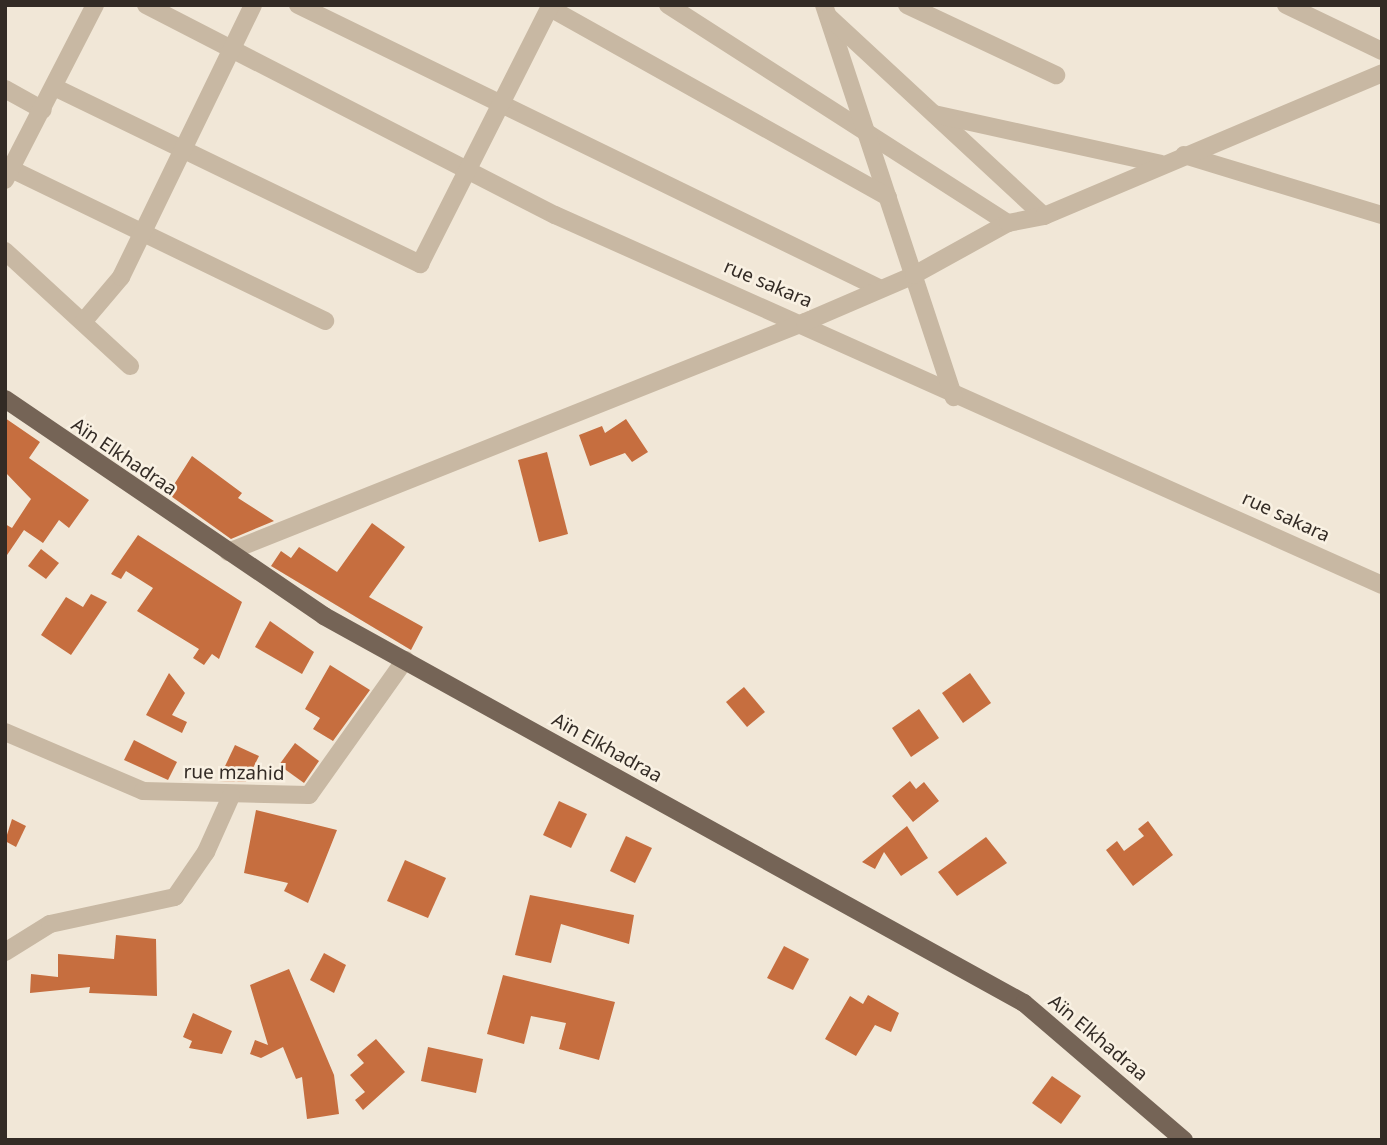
<!DOCTYPE html>
<meta charset="utf-8">
<style>
body{margin:0}
#map{position:relative;width:1387px;height:1145px;overflow:hidden;background:#f1e7d7;font-family:"Noto Sans",sans-serif}
div>[style]{position:absolute}
[style*='--x']{left:calc(var(--x)*1px);top:calc(var(--y)*1px);width:calc(var(--w)*1px);rotate:calc(var(--a)*1deg)}
.building>*{inset:0;background:#c66e3f}
.minor>*{height:18px;margin:-9px;padding:0 9px;transform-origin:9px;border-radius:9px;background:#c8b8a3}
.major>*{height:18px;margin:-9px;padding:0 9px;transform-origin:9px;border-radius:9px;background:#756456}
span{translate:-50% -50%;white-space:nowrap;text-align:center;line-height:1.15;-webkit-text-stroke:5px #f9f1e3;paint-order:stroke}
.street-label{font-size:19px;color:#332b25}
.frame{position:absolute;inset:0;border:7px solid #332b25;pointer-events:none}
</style>
<div id="map">
<div class="building">
<i style="clip-path:polygon(5px 418px,40px 442px,29px 458px,89px 500px,69px 528px,59px 520px,43px 543px,24px 530px,5px 558px,5px 524px,12px 528px,31px 499px,5px 472px)"></i>
<i style="clip-path:polygon(626px 419px,648px 452px,632px 462px,625px 453px,590px 466px,579px 435px,602px 426px,605px 433px)"></i>
<i style="clip-path:polygon(547px 452px,568px 534px,539px 542px,518px 460px)"></i>
<i style="clip-path:polygon(192px 456px,242px 493px,238px 498px,274px 521px,231px 539px,168px 494px)"></i>
<i style="clip-path:polygon(372px 523px,405px 547px,369px 597px,423px 627px,411px 650px,271px 566px,281px 551px,291px 558px,299px 547px,337px 572px)"></i>
<i style="clip-path:polygon(138px 535px,242px 602px,219px 659px,212px 654px,204px 665px,193px 658px,199px 649px,137px 611px,153px 588px,126px 571px,121px 579px,111px 574px)"></i>
<i style="clip-path:polygon(41px 549px,59px 563px,46px 579px,28px 566px)"></i>
<i style="clip-path:polygon(91px 594px,107px 602px,71px 655px,41px 635px,66px 597px,83px 607px)"></i>
<i style="clip-path:polygon(270px 621px,314px 652px,302px 674px,255px 647px)"></i>
<i style="clip-path:polygon(330px 665px,370px 690px,333px 741px,313px 729px,320px 718px,305px 709px)"></i>
<i style="clip-path:polygon(169px 673px,185px 693px,172px 715px,187px 722px,182px 733px,146px 715px)"></i>
<i style="clip-path:polygon(970px 673px,991px 703px,963px 723px,942px 693px)"></i>
<i style="clip-path:polygon(744px 687px,765px 712px,747px 727px,726px 702px)"></i>
<i style="clip-path:polygon(919px 709px,939px 738px,911px 757px,892px 728px)"></i>
<i style="clip-path:polygon(134px 740px,177px 762px,168px 780px,124px 760px)"></i>
<i style="clip-path:polygon(295px 743px,319px 761px,304px 783px,279px 765px)"></i>
<i style="clip-path:polygon(235px 745px,259px 756px,246px 782px,218px 781px)"></i>
<i style="clip-path:polygon(910px 781px,916px 789px,924px 782px,939px 801px,913px 822px,892px 796px)"></i>
<i style="clip-path:polygon(559px 801px,587px 814px,571px 848px,543px 835px)"></i>
<i style="clip-path:polygon(256px 810px,337px 830px,308px 903px,284px 891px,288px 883px,244px 873px)"></i>
<i style="clip-path:polygon(12px 819px,26px 826px,16px 847px,5px 841px)"></i>
<i style="clip-path:polygon(1148px 821px,1173px 855px,1133px 886px,1106px 850px,1117px 841px,1124px 851px,1144px 836px,1138px 829px)"></i>
<i style="clip-path:polygon(907px 826px,928px 858px,901px 876px,884px 852px,875px 869px,862px 862px)"></i>
<i style="clip-path:polygon(626px 836px,652px 848px,635px 883px,610px 871px)"></i>
<i style="clip-path:polygon(986px 837px,1007px 863px,957px 896px,938px 872px)"></i>
<i style="clip-path:polygon(405px 860px,446px 878px,428px 918px,387px 901px)"></i>
<i style="clip-path:polygon(530px 895px,634px 915px,629px 944px,561px 924px,551px 963px,515px 955px)"></i>
<i style="clip-path:polygon(116px 935px,156px 939px,157px 996px,89px 993px,90px 987px,30px 993px,31px 974px,58px 977px,58px 954px,114px 959px)"></i>
<i style="clip-path:polygon(784px 946px,809px 959px,793px 990px,767px 978px)"></i>
<i style="clip-path:polygon(324px 953px,346px 965px,334px 993px,310px 980px)"></i>
<i style="clip-path:polygon(289px 969px,334px 1075px,339px 1114px,307px 1119px,302px 1077px,296px 1079px,283px 1047px,261px 1058px,250px 1054px,255px 1040px,268px 1045px,250px 985px)"></i>
<i style="clip-path:polygon(503px 975px,615px 1002px,599px 1060px,559px 1049px,566px 1023px,531px 1016px,524px 1044px,487px 1034px)"></i>
<i style="clip-path:polygon(868px 995px,899px 1013px,891px 1032px,875px 1025px,856px 1056px,825px 1039px,850px 996px,863px 1004px)"></i>
<i style="clip-path:polygon(193px 1013px,232px 1031px,222px 1054px,189px 1048px,192px 1041px,183px 1037px)"></i>
<i style="clip-path:polygon(376px 1039px,405px 1072px,363px 1110px,355px 1100px,365px 1092px,350px 1075px,364px 1063px,357px 1055px)"></i>
<i style="clip-path:polygon(428px 1047px,483px 1059px,476px 1093px,421px 1081px)"></i>
<i style="clip-path:polygon(1052px 1076px,1081px 1096px,1061px 1124px,1032px 1103px)"></i>
</div>
<div class="minor">
<i style="--x:146;--y:5;--w:460;--a:27.2"></i>
<i style="--x:555;--y:215;--w:906;--a:24.1"></i>
<i style="--x:298;--y:5;--w:648;--a:25.97"></i>
<i style="--x:668;--y:5;--w:404;--a:32.7"></i>
<i style="--x:824;--y:5;--w:413;--a:71.7"></i>
<i style="--x:907;--y:5;--w:165;--a:25.2"></i>
<i style="--x:1286;--y:5;--w:106;--a:25.6"></i>
<i style="--x:550;--y:8;--w:387;--a:29.2"></i>
<i style="--x:829;--y:17;--w:293;--a:42.8"></i>
<i style="--x:54;--y:87;--w:407;--a:25.8"></i>
<i style="--x:420;--y:264;--w:290;--a:-63.2"></i>
<i style="--x:5;--y:89;--w:43;--a:28.9"></i>
<i style="--x:934;--y:114;--w:232;--a:12.4"></i>
<i style="--x:1184;--y:155;--w:207;--a:16.9"></i>
<i style="--x:11;--y:169;--w:349;--a:25.8"></i>
<i style="--x:5;--y:180;--w:197;--a:-62.8"></i>
<i style="--x:5;--y:251;--w:170;--a:42.6"></i>
<i style="--x:83;--y:322;--w:59;--a:-49.8"></i>
<i style="--x:121;--y:277;--w:302;--a:-64.1"></i>
<i style="--x:228;--y:552;--w:621;--a:-21.73"></i>
<i style="--x:805;--y:322;--w:119;--a:-23.3"></i>
<i style="--x:914;--y:275;--w:107;--a:-29"></i>
<i style="--x:1008;--y:223;--w:37;--a:-11"></i>
<i style="--x:1044;--y:216;--w:367;--a:-22.9"></i>
<i style="--x:5;--y:732;--w:150;--a:23.1"></i>
<i style="--x:143;--y:791;--w:166;--a:1.4"></i>
<i style="--x:309;--y:795;--w:166;--a:-54.6"></i>
<i style="--x:5;--y:952;--w:53;--a:-31.9"></i>
<i style="--x:50;--y:924;--w:128;--a:-12.2"></i>
<i style="--x:175;--y:897;--w:55;--a:-55.4"></i>
<i style="--x:206;--y:852;--w:61;--a:-65.9"></i>
</div>
<div class="major">
<i style="--x:5;--y:399;--w:386;--a:34.2"></i>
<i style="--x:324;--y:616;--w:800;--a:28.94"></i>
<i style="--x:1024;--y:1003;--w:211;--a:40.6"></i>
</div>
<div class="street-label">
<span style="left:768px;top:284px;rotate:23deg">rue sakara</span>
<span style="left:124px;top:457px;rotate:34deg">Aïn Elkhadraa</span>
<span style="left:1286px;top:517px;rotate:25deg">rue sakara</span>
<span style="left:607px;top:748px;rotate:29deg">Aïn Elkhadraa</span>
<span style="left:234px;top:773px;rotate:1deg">rue mzahid</span>
<span style="left:1098px;top:1038px;rotate:40deg">Aïn Elkhadraa</span>
</div>
<div class="frame"></div>
</div>
